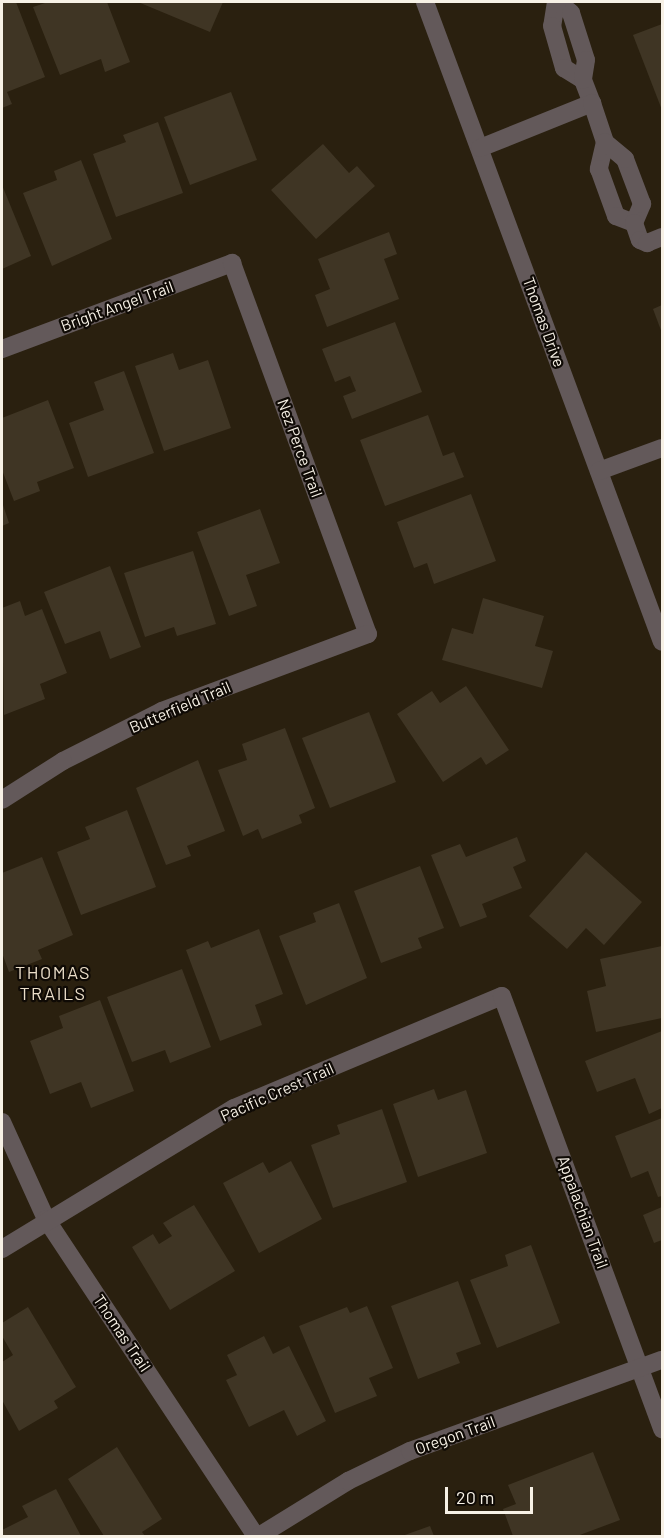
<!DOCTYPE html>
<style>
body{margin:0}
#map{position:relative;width:664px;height:1538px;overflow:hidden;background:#2a200f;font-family:Barlow,sans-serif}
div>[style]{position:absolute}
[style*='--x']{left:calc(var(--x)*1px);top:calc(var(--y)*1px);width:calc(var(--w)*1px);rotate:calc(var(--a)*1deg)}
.building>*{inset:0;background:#3f3524}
.minor>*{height:18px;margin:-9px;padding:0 9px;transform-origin:9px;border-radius:9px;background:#63595a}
span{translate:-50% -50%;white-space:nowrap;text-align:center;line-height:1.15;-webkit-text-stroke:4.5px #0f0a05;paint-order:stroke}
.street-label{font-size:16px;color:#f7f1e6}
.neighbourhood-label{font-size:18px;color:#ebdec9;letter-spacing:1.5px}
.frame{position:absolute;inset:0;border:3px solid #f7f1e6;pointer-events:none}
.scale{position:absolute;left:445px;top:1487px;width:88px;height:27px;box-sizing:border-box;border:3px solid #f7f1e6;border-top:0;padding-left:8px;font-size:18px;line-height:21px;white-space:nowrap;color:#f7f1e6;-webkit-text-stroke:4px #0f0a05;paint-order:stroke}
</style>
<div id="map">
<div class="building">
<i style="clip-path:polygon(2px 2px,16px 2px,45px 77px,7px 92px,12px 104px,2px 108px)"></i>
<i style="clip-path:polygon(48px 2px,107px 2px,130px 62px,105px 72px,101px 59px,60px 75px,33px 7px)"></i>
<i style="clip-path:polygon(138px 2px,223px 2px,210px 32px)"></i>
<i style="clip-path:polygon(662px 24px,662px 110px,633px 35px)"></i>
<i style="clip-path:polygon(231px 92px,257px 160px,190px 185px,164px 117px)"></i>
<i style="clip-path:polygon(158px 122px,183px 193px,116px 217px,93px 154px,126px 142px,123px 135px)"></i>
<i style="clip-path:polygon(323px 144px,349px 173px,357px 166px,375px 186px,316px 239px,271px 190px)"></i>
<i style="clip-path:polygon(81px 160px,112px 239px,52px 266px,23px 193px,57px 180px,54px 171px)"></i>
<i style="clip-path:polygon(2px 185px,31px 256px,2px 269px)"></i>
<i style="clip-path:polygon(389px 232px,397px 254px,384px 259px,399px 299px,327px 327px,315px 295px,330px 289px,318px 259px)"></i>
<i style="clip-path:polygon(662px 305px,662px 333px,653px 309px)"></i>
<i style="clip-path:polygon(395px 322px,422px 392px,352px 419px,343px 396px,356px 391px,350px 376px,335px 382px,322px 349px)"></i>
<i style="clip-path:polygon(173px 353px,179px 370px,208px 360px,231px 428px,164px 451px,135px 366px)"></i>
<i style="clip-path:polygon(124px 371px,154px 453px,88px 477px,69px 423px,104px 410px,94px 382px)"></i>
<i style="clip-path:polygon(48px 400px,74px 468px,37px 482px,40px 491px,14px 501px,2px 470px,2px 418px)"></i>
<i style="clip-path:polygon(428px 415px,443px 456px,454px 452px,464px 477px,385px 506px,360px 440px)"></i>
<i style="clip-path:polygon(471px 494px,496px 561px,434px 584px,427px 563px,414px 568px,397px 522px)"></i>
<i style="clip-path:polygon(2px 502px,9px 523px,2px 526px)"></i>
<i style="clip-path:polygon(260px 509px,280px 563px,246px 575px,257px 606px,229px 616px,197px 532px)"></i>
<i style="clip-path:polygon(193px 551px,216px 624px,177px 636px,174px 627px,145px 637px,124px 573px)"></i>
<i style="clip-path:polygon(110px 566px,141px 647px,110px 659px,100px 631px,65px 644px,44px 592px)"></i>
<i style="clip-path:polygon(483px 598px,544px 616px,535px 646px,553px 651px,542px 688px,442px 660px,452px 628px,473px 634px)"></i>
<i style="clip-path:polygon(20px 601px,25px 616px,42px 609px,67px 673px,40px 684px,45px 699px,4px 715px,2px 608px)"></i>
<i style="clip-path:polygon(466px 686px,509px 750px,486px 765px,481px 757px,443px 782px,397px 714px,432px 691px,440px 703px)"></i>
<i style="clip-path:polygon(369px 712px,396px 782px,330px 808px,302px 738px)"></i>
<i style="clip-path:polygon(285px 728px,315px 808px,299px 815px,302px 823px,262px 839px,258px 829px,243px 836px,218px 770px,247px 760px,242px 744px)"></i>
<i style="clip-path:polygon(198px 760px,225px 831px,187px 846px,191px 856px,166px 865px,136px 788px)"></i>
<i style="clip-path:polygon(127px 810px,156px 887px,81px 915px,57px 852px,90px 839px,85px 827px)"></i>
<i style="clip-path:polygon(517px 837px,526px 861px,513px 867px,522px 888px,482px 904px,487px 917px,460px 927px,431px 855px,460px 844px,466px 857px)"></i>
<i style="clip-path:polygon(586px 852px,642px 902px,604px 945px,586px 928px,567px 949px,529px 916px)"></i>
<i style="clip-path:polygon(42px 857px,73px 935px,38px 950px,42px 959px,9px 972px,2px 953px,2px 873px)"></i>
<i style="clip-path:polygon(420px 866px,444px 928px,418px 938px,422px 948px,381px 963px,354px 891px)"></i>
<i style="clip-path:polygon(339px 903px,367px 978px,306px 1005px,279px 936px,316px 922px,313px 913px)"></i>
<i style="clip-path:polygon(259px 929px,283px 994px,255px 1005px,262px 1025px,220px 1041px,186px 950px,208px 941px,211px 948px)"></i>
<i style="clip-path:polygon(662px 946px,662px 1018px,596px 1032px,587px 991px,606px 986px,600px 959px)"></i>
<i style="clip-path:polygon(182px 969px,211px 1047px,170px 1063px,165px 1050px,132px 1062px,107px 997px)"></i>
<i style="clip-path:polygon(100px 1000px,134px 1091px,91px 1108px,81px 1082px,50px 1094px,30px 1041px,63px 1028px,59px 1016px)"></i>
<i style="clip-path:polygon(662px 1031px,662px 1108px,649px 1114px,635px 1078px,597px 1092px,585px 1061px)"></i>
<i style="clip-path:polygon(434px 1089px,438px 1100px,466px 1090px,487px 1153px,418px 1177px,393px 1104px)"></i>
<i style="clip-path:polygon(382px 1109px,407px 1182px,333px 1208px,311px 1145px,340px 1134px,337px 1125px)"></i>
<i style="clip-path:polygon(662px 1118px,662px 1196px,658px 1197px,648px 1171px,631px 1178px,615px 1136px)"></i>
<i style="clip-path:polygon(291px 1161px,322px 1219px,259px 1253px,223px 1183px,263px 1162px,269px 1173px)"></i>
<i style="clip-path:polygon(194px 1205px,235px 1271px,170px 1310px,132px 1247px,153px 1234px,159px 1244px,172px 1236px,163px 1223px)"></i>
<i style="clip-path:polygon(662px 1207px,662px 1240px,654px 1243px,643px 1215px)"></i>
<i style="clip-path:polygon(531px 1245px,560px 1323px,497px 1348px,470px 1280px,508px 1266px,505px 1255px)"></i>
<i style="clip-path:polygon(458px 1281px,481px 1344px,456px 1353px,460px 1363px,418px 1379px,391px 1306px)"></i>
<i style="clip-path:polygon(367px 1306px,393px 1368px,369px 1378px,377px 1396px,335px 1413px,299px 1326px,347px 1307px,350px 1313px)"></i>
<i style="clip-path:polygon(28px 1307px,76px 1387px,54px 1401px,58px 1408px,19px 1431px,2px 1400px,2px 1362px,13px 1355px,2px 1336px,2px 1323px)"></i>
<i style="clip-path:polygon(264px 1336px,273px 1354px,289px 1346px,326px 1421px,297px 1436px,284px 1410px,249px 1427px,226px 1380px,237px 1375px,227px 1355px)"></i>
<i style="clip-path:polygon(117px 1447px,162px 1519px,142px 1532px,145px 1536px,104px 1536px,68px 1479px)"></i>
<i style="clip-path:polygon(593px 1452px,620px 1520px,577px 1536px,513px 1536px,503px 1509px,516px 1504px,508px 1485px)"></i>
<i style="clip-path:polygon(56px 1489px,81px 1536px,2px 1536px,2px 1530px,28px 1517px,22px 1506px)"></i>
<i style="clip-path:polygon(430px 1526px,434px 1536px,402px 1536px)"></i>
</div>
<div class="minor">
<i style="--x:425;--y:2;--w:682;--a:69.68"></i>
<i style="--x:556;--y:2;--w:24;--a:99"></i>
<i style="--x:552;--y:26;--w:44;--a:74.1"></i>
<i style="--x:564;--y:68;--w:22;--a:32"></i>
<i style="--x:583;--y:80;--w:25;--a:69"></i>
<i style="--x:558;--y:2;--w:17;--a:40"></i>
<i style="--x:571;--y:13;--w:49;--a:72.3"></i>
<i style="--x:586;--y:60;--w:20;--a:99"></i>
<i style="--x:480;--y:148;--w:121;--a:-21.9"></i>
<i style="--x:592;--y:103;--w:41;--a:71.6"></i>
<i style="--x:605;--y:142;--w:28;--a:103"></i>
<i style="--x:599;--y:169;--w:50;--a:70.1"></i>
<i style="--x:616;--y:216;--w:19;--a:21"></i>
<i style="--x:634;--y:223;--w:21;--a:-67"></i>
<i style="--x:642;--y:204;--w:48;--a:-110.7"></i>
<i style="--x:625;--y:159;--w:26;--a:-140"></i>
<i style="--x:634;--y:223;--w:18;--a:71"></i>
<i style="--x:640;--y:240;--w:8;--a:23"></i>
<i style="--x:647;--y:243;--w:16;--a:-22"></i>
<i style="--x:2;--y:349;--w:246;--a:-20.5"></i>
<i style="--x:232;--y:263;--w:395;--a:69.9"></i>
<i style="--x:368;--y:634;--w:220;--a:159.5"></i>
<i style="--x:162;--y:711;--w:111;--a:153.2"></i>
<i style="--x:63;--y:761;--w:72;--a:147.4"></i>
<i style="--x:599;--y:471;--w:67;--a:-20.1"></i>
<i style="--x:2;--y:1122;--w:107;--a:65.6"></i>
<i style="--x:46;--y:1219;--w:380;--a:56.5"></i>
<i style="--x:2;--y:1249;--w:271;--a:-31.3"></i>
<i style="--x:234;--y:1108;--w:290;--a:-22.7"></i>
<i style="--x:502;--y:996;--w:462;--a:69.7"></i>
<i style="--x:259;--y:1536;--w:105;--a:-31.7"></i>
<i style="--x:348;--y:1481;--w:69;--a:-25.8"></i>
<i style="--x:410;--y:1451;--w:268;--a:-19.9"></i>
</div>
<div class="street-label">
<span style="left:117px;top:306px;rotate:-20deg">Bright Angel Trail</span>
<span style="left:544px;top:322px;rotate:70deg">Thomas Drive</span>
<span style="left:300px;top:448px;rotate:70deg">Nez Perce Trail</span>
<span style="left:180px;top:707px;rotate:-23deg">Butterfield Trail</span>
<span style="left:277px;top:1092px;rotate:-24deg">Pacific Crest Trail</span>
<span style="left:583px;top:1212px;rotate:70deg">Appalachian Trail</span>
<span style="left:122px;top:1333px;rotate:56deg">Thomas Trail</span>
<span style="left:455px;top:1435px;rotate:-20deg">Oregon Trail</span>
</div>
<div class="neighbourhood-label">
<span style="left:53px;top:983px">THOMAS<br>TRAILS</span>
</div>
<div class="frame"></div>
<div class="scale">20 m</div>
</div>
